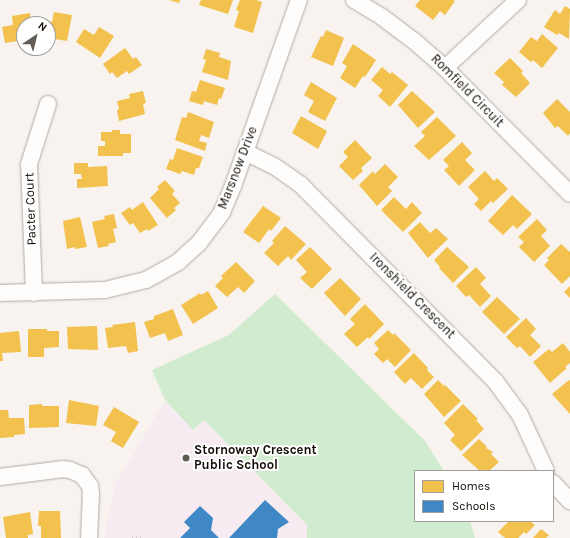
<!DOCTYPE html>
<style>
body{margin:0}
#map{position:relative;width:570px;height:538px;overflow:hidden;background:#f8f3ee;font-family:Karla,sans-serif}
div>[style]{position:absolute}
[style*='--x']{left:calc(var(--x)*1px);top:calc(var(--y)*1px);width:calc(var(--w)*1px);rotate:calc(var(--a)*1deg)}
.education>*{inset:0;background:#f7ebf2}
.green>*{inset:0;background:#d0ebce}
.homes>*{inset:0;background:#f2c14e}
.schools>*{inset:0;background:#3f88c5}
.path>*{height:2.5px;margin-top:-1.25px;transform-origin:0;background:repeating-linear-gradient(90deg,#d3d1cf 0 1px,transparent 0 4px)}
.roads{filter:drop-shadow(0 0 1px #b0aaa4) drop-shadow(0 0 1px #b0aaa4)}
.minor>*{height:16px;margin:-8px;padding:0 8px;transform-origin:8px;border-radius:8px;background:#fefdfc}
.dots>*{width:11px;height:11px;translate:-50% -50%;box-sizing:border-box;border:2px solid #fff;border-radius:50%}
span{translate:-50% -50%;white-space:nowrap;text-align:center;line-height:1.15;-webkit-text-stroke:4px #fff;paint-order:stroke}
.street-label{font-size:13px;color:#120b04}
.poi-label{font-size:13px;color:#120b04;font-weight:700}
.left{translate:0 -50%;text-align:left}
.legend{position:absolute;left:414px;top:470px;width:140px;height:52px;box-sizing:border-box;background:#fff;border:1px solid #a09d9b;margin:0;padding:5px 7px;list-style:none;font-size:12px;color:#120b04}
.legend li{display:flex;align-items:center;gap:8px;height:20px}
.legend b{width:20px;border:1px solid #a09d9b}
.north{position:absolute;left:16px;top:16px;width:40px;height:40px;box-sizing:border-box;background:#fff;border:1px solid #a09d9b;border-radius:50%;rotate:35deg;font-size:11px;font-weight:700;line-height:16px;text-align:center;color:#120b04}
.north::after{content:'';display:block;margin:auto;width:14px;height:18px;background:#625c56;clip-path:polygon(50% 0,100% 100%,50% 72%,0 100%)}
</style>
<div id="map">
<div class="education">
<i style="clip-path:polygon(165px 400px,193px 430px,204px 420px,307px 525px,307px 538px,104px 538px,115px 485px)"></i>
</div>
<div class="green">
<i style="clip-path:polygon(275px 294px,425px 441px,444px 471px,415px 471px,415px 521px,470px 521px,475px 538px,307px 538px,307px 525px,204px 420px,193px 430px,165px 400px,152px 370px,229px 335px)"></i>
</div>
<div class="homes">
<i style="clip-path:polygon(169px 0,180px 0,179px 3px)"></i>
<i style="clip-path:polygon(201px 0,233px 0,228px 14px,199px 5px)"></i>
<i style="clip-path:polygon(240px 0,256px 0,262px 2px,253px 33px,234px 27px,239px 11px,236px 10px)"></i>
<i style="clip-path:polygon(420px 0,453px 0,455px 1px,445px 15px,440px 11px,433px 20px,415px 6px)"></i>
<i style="clip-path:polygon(565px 6px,570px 9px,569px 39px,559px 33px,557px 35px,544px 27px,555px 10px,560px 14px)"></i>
<i style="clip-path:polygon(54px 12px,72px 15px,67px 41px,48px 38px,48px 24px,41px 24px,42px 20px,52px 22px)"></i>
<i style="clip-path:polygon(30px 13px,31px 24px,24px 24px,24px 40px,5px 43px,2px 27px,13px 25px,12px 16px)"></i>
<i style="clip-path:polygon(99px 27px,114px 36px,100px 58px,76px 42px,84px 29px,94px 35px)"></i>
<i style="clip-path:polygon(326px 30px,344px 38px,333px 66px,311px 57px,321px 36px,323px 37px)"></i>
<i style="clip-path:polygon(542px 34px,558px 48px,542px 68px,533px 60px,531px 62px,519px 52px,531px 37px,537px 41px)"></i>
<i style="clip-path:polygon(353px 44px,376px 60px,365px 77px,363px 76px,355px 88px,340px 78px,347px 66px,342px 63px)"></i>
<i style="clip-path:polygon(125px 48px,133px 59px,136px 57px,142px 65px,129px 74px,127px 71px,117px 78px,112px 72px,110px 74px,103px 64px)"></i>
<i style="clip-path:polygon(206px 49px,220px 53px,219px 57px,231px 61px,228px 80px,202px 72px,206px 60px,203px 59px)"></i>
<i style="clip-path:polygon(510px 58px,523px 71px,521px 73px,530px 83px,516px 97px,502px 85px,504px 82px,494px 73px)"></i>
<i style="clip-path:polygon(382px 67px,390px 74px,392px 72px,408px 85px,390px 107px,378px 96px,383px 90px,371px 80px)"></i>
<i style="clip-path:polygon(200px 80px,225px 88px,221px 99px,219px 98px,217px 105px,204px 101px,203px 105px,189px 101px,192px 91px,196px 92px)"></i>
<i style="clip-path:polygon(311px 82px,337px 98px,325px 121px,308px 112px,314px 101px,304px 95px)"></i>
<i style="clip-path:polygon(143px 91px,146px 103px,143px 104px,145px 114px,119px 121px,117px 110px,119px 109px,117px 101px,130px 98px,129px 94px)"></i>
<i style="clip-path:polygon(412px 91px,435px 112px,418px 128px,398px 105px)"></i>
<i style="clip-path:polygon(557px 99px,570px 112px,570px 133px,568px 136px,558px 126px,555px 128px,543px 113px)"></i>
<i style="clip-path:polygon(188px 112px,214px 122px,209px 138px,201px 135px,199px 141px,207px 143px,205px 151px,175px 140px,182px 117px,186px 118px)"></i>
<i style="clip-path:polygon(301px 116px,327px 131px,318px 149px,292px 133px)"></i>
<i style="clip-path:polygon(437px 117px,456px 136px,429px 160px,414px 146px,425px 136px,421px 132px)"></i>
<i style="clip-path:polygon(112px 130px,120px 130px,120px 134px,131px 134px,131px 153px,123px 153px,123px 156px,98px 156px,98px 146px,105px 146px,105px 141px,101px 141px,101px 132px,112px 132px)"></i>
<i style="clip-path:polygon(355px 140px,372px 158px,361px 168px,363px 171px,353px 180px,339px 166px,348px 157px,343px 152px)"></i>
<i style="clip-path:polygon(462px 142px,472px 153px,465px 160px,475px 170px,459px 186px,444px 170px,449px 166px,443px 160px)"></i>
<i style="clip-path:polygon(177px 148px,203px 157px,199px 168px,196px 168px,194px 175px,182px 171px,180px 174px,166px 169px,170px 159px,173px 160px)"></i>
<i style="clip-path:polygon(74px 163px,88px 163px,88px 167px,107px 166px,108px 186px,77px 188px,77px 179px,82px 179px,81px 174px,74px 174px)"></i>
<i style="clip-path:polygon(385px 164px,398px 177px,388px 187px,392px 191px,377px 206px,359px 185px,373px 171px,375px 174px)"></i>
<i style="clip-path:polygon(485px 171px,494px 181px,497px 178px,508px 189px,493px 203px,491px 201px,481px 211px,474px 204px,479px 199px,468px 187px)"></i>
<i style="clip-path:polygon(165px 180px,175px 191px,172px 194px,180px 203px,174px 208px,176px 210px,167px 218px,150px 198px,159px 189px,157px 187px)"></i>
<i style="clip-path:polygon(512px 195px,532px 214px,517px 229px,513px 225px,503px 235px,488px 221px)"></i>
<i style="clip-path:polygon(394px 197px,406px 209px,412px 202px,422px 213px,403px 232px,381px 210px)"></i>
<i style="clip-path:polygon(143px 202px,158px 225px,148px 231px,147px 229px,140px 233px,133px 223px,130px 225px,121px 213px,130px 207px,132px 210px)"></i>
<i style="clip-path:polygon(263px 206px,281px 218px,271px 231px,269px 229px,259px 243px,243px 232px)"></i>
<i style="clip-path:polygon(114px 214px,117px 228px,113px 229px,116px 242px,108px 244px,109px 246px,98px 248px,92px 222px,105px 219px,104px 216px)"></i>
<i style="clip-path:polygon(80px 217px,87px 247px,75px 249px,75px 247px,67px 249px,63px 221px)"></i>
<i style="clip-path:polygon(537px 219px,547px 230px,541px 236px,550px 246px,534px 262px,519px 247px,524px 242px,518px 237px)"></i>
<i style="clip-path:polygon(420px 222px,430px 233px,436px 228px,448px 239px,428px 258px,408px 233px)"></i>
<i style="clip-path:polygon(285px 226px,306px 244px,291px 260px,288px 256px,278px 266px,264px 253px,274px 243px,272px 241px)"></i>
<i style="clip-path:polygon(561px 244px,570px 252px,570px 276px,562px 284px,544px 265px,549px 260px,547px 258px)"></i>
<i style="clip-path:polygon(310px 247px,332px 269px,312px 289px,300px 278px,307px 272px,296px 260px)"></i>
<i style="clip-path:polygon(447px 247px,469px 267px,453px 283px,439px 268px,440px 267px,434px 260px)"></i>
<i style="clip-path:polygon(236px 262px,255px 281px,244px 293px,238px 287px,227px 297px,215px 286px,223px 278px,221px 276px)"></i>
<i style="clip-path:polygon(476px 267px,486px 278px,480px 284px,491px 296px,480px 307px,469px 295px,466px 297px,456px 286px)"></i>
<i style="clip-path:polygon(340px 278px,361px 299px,345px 316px,324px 293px)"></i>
<i style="clip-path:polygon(570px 286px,570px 298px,564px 292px)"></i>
<i style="clip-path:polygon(208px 291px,218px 308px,193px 324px,181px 305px,200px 293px,201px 295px)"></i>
<i style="clip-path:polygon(497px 297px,520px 319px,504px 334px,482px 312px)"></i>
<i style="clip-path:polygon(365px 304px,384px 324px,369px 339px,368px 337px,357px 347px,344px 334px,355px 324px,350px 319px)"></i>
<i style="clip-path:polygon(173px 309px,183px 335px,168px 341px,165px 333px,150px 338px,144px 322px,154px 319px,154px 316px)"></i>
<i style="clip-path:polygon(526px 318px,536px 329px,530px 335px,541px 346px,530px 357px,520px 346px,517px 348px,506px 337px)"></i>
<i style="clip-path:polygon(135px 322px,138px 351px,128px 353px,126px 346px,108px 348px,105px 328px,113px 327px,112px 325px)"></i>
<i style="clip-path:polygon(97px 326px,98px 350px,68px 349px,67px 327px)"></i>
<i style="clip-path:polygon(28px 329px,47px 329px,47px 331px,59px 331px,59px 347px,44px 348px,44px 357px,28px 357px)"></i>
<i style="clip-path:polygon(388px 330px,393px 335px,394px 333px,411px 350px,395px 367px,387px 359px,383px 363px,374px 354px,379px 349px,374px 343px)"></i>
<i style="clip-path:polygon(19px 331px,21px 352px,2px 353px,3px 361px,0 361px,0 333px)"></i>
<i style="clip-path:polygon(563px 343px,570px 352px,570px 363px,565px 367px,567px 368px,550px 383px,533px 362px,549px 349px,552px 352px)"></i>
<i style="clip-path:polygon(414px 353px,428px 368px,427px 370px,434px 377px,422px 389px,411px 378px,405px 384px,394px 372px)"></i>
<i style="clip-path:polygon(438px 380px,444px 386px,445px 385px,461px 401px,444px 417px,424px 394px)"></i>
<i style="clip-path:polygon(569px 380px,570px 381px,570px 414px,552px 394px)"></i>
<i style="clip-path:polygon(69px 400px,99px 406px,96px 426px,66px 423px)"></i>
<i style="clip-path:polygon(42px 404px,42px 406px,59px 406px,59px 427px,29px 428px,29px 405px)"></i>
<i style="clip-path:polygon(463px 404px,478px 419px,476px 420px,484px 429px,461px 451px,450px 440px,455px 435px,444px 423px)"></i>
<i style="clip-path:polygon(114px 407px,139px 422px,123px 448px,111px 441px,116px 432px,103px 425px)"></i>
<i style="clip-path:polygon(0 410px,8px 410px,9px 418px,24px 418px,25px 434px,14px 435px,14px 437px,0 438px)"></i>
<i style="clip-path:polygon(479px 439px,487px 447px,486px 448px,493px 452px,491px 454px,499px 462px,489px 471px,480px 471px,462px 455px)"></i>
<i style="clip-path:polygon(39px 511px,60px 511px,61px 538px,41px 538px,41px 526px,38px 526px)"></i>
<i style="clip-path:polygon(30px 512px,33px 534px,28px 535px,28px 538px,6px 538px,3px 517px)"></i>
<i style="clip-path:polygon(509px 521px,530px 521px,535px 525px,526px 534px,524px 532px,518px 538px,505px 538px,498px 532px)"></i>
<i style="clip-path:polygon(541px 529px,549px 535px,546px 538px,533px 538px)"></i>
</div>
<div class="schools">
<i style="clip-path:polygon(265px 500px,289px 522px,278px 529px,277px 538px,229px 538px)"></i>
<i style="clip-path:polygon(200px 506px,213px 518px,211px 530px,219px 538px,180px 538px,190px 528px,184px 522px)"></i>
</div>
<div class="path">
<i style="--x:132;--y:538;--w:11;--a:-5"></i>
</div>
<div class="roads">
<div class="minor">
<i style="--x:354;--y:0;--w:33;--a:31"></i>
<i style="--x:382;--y:17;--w:39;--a:37"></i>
<i style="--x:413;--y:40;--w:43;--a:41.2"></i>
<i style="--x:445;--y:68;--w:177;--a:45.2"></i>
<i style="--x:445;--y:68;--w:100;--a:-43"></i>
<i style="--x:245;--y:152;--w:32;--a:26"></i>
<i style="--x:274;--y:166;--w:33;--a:35"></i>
<i style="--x:301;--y:185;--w:276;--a:45.3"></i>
<i style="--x:495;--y:381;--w:42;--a:53.7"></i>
<i style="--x:520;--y:415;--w:62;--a:65.1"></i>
<i style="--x:0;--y:293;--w:105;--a:-1.6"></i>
<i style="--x:105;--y:290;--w:42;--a:-13.7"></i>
<i style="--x:146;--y:280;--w:37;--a:-29"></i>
<i style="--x:178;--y:262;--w:28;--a:-42"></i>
<i style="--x:199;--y:243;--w:39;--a:-53"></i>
<i style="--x:222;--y:212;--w:28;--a:-67"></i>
<i style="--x:233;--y:186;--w:197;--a:-70.5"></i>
<i style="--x:34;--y:293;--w:129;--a:-92.2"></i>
<i style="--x:29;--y:164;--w:63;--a:-72.4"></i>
<i style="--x:0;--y:477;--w:64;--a:-7.2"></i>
<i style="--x:63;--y:469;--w:7;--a:8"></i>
<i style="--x:70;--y:470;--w:13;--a:23"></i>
<i style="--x:82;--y:475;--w:14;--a:54"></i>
<i style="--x:90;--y:486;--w:7;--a:82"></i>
<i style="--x:91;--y:493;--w:45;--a:92.5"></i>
<i style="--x:553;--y:483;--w:25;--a:47"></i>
</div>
</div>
<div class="dots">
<i style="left:186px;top:458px;background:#625c56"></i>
</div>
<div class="street-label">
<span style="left:467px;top:91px;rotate:45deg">Romfield Circuit</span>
<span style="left:238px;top:168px;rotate:-69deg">Marsnow Drive</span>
<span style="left:31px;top:209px;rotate:-92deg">Pacter Court</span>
<span style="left:412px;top:296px;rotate:45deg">Ironshield Crescent</span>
</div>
<div class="poi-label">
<span class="left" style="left:194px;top:458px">Stornoway Crescent<br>Public School</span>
</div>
<ul class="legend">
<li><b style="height:11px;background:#f2c14e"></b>Homes</li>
<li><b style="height:11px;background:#3f88c5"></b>Schools</li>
</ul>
<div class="north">N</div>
</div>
